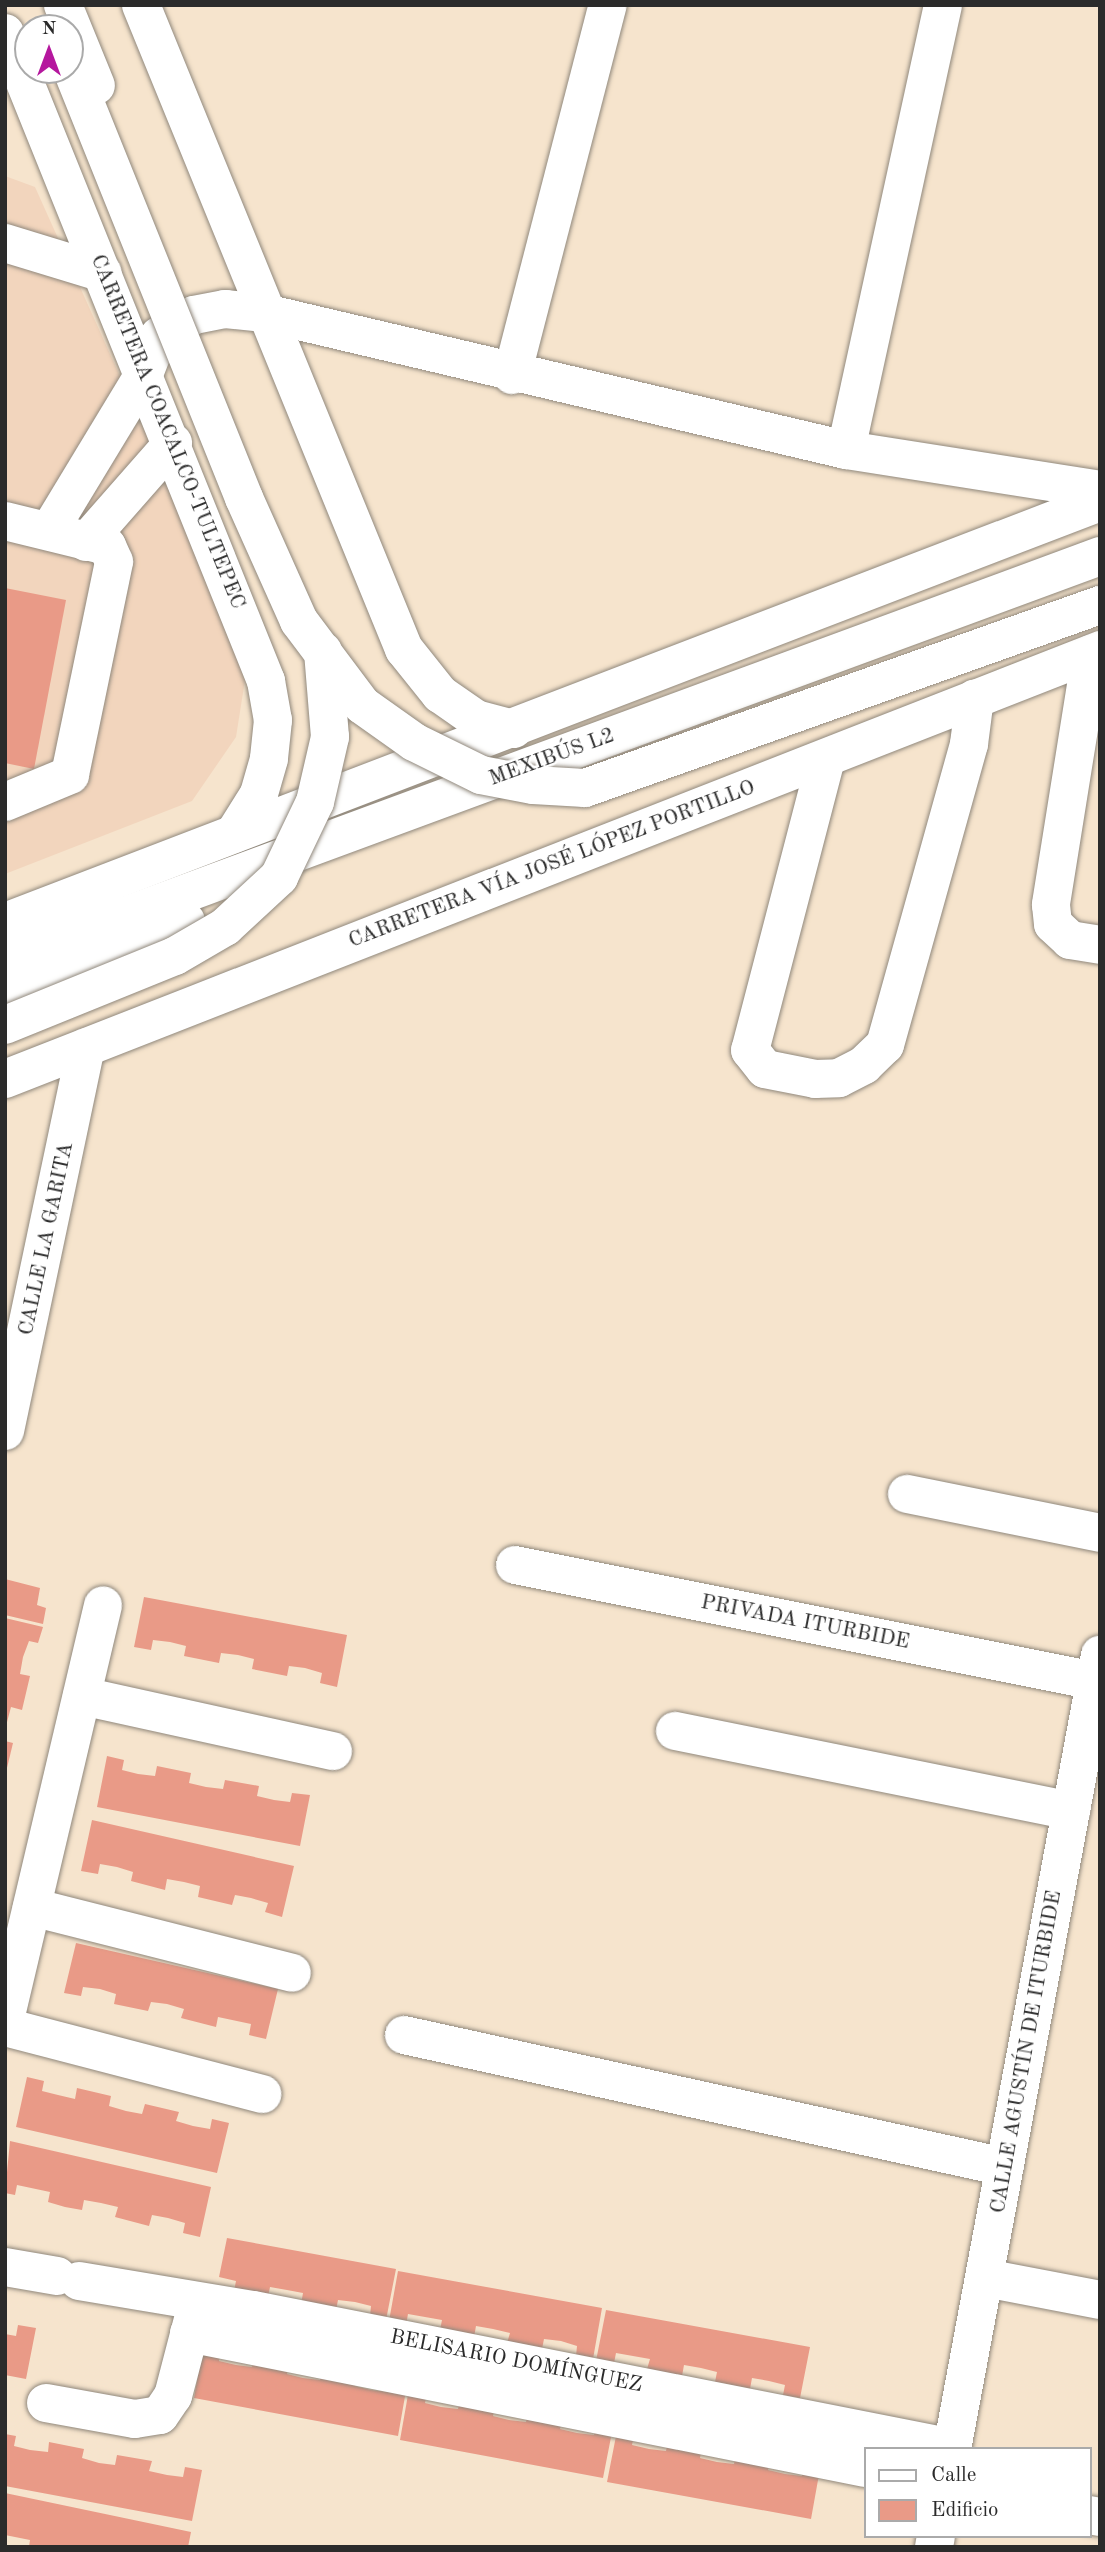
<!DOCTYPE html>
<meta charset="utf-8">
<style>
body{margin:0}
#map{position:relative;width:1105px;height:2552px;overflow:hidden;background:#f6e4cd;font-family:"Old Standard TT",serif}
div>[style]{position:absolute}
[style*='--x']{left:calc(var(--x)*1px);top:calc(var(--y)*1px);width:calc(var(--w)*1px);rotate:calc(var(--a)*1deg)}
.built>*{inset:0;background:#f2d5bd}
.building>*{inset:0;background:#e99a87}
.roads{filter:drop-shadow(0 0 2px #90887c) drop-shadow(0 0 2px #90887c)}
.minor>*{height:38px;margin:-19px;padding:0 19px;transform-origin:19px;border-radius:19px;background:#fff}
.major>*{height:38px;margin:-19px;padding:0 19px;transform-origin:19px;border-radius:19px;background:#fff}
.bridges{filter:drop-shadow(0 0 2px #90887c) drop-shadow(0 0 2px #90887c)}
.major-bridge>*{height:38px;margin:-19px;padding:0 19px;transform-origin:19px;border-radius:19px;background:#fff}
span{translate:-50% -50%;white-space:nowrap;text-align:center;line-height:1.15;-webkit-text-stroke:5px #fff;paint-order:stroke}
.street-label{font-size:21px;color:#2b2b2b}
.frame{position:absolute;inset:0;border:7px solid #2b2b2b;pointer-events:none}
.legend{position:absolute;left:864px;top:2447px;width:228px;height:91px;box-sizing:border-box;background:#fff;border:2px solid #aaa;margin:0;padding:9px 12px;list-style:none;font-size:21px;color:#2b2b2b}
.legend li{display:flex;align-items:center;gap:14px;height:35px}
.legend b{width:35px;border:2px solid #aaa}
.north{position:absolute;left:14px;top:14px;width:70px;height:70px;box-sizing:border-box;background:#fff;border:2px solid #aaa;border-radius:50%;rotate:0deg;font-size:19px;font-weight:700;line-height:28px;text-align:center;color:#2b2b2b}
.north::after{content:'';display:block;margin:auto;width:24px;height:32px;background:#b5179e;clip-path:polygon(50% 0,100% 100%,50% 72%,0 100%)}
</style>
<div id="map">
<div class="built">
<i style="clip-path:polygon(5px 176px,35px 187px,248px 661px,236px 737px,192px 801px,5px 874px)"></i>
</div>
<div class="building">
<i style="clip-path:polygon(5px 588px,66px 600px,34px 769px,5px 763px)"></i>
<i style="clip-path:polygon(5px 1579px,40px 1588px,37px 1605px,46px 1608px,43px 1624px,5px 1615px)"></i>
<i style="clip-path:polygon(144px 1597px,347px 1635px,337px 1687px,320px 1683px,322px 1673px,305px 1668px,289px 1666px,287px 1676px,252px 1669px,254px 1659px,238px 1655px,221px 1653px,219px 1663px,184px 1656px,186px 1646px,170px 1642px,153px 1640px,151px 1650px,134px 1647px)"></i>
<i style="clip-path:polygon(5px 1618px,43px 1627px,38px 1643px,29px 1641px,23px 1657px,20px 1674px,30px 1676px,22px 1710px,11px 1707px,6px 1726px)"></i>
<i style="clip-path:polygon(5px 1741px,13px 1743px,6px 1772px,5px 1772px)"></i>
<i style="clip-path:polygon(107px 1756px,124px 1760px,122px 1770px,138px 1774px,155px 1776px,157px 1766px,191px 1773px,189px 1783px,206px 1787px,223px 1789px,225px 1780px,259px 1786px,257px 1796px,274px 1800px,290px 1802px,292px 1793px,310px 1795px,300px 1846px,97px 1807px)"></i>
<i style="clip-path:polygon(92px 1820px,294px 1866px,282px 1917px,265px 1912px,268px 1903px,251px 1898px,235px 1895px,232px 1905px,198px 1897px,200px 1886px,184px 1882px,167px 1879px,165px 1890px,131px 1881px,133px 1872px,117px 1867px,100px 1864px,98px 1874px,81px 1871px)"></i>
<i style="clip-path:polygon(76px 1943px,278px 1989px,266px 2039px,249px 2035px,251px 2024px,218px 2017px,216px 2027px,181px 2018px,184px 2009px,167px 2004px,151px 2002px,148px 2011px,114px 2004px,116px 1994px,100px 1989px,83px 1987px,81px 1996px,64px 1993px)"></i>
<i style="clip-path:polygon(27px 2077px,44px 2081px,42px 2091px,58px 2095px,75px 2099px,77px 2088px,111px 2096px,109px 2106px,126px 2111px,142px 2114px,145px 2104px,179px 2112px,176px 2121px,193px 2126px,210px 2129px,212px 2119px,229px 2123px,217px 2173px,16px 2127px)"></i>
<i style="clip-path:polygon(10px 2141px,211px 2187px,200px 2237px,183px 2233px,185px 2223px,168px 2218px,152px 2215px,149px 2226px,115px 2217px,118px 2207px,101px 2203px,84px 2200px,82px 2210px,65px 2207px,48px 2202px,50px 2192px,17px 2185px,15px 2195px,5px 2193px)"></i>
<i style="clip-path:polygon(227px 2238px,396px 2269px,386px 2320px,370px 2316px,371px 2306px,355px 2302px,338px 2300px,336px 2310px,301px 2304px,303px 2293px,287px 2290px,270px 2287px,268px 2297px,234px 2291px,236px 2281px,219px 2277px)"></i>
<i style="clip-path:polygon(398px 2271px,602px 2308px,593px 2359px,576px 2356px,577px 2346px,561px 2341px,544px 2339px,542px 2349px,507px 2343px,510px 2333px,493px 2329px,476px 2326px,474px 2337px,440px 2330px,442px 2320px,408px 2314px,406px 2325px,389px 2321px)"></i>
<i style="clip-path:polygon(606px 2310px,810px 2347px,800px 2398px,783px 2395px,785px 2385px,769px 2381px,752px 2378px,750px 2389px,715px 2382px,717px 2372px,701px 2368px,684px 2365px,682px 2376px,647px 2369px,650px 2359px,616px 2353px,614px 2363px,596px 2361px)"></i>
<i style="clip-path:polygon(18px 2325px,36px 2328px,26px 2379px,5px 2375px,5px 2334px,16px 2336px)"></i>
<i style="clip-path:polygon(203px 2347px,221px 2351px,219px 2361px,236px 2365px,252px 2367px,254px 2357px,289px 2363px,287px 2374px,303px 2378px,320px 2380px,322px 2369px,357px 2376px,355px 2386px,371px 2390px,389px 2392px,407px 2385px,398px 2436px,194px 2398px)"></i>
<i style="clip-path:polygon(409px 2389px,427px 2393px,425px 2403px,441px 2407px,458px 2409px,460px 2400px,495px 2406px,493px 2416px,509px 2420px,526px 2422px,528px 2412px,563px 2418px,560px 2429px,577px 2433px,594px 2435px,596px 2424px,613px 2427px,603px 2478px,400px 2440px)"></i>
<i style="clip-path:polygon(617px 2431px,634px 2435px,632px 2445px,649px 2449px,666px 2451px,668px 2441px,702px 2447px,700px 2458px,717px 2462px,734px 2464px,736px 2453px,770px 2460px,768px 2470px,785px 2474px,802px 2476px,803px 2466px,820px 2469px,811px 2519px,607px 2482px)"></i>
<i style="clip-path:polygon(5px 2434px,16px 2436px,14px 2446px,30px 2450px,48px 2452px,49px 2442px,84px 2449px,82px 2458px,99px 2463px,115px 2465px,117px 2455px,152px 2461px,149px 2471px,167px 2475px,183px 2477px,185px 2467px,202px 2470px,192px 2521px,5px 2486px)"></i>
<i style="clip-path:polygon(5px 2493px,191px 2532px,188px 2547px,29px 2547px,30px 2540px,5px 2535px)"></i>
</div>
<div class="roads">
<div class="minor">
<i style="--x:5;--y:243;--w:102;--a:17"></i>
<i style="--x:512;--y:375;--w:382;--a:-75.5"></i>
<i style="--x:846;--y:450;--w:455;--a:-77.7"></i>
<i style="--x:5;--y:521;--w:105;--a:13.8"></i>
<i style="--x:107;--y:546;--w:17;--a:66"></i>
<i style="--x:114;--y:562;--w:217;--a:101.7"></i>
<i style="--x:70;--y:775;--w:70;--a:157.4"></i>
<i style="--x:49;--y:531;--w:184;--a:-58.8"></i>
<i style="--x:86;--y:542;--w:132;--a:-48.7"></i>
<i style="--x:1091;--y:654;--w:254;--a:99.1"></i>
<i style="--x:1051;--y:905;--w:19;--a:84"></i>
<i style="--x:1053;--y:924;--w:23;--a:43"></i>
<i style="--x:1070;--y:940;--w:30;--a:9"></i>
<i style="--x:826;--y:759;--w:301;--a:104.6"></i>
<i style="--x:750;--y:1050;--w:24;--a:52"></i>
<i style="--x:765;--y:1069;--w:51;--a:11.3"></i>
<i style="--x:815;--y:1079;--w:24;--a:-2"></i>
<i style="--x:839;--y:1078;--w:28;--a:-27"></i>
<i style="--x:864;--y:1065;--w:29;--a:-44"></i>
<i style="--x:885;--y:1045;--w:313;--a:-74.4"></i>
<i style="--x:969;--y:744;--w:46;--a:-82.6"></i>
<i style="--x:5;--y:960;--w:1167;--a:-20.25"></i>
<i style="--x:5;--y:991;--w:194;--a:-21.1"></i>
<i style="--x:5;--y:1431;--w:392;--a:-78.1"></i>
<i style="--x:907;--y:1494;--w:197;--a:11.4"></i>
<i style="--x:515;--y:1565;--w:591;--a:11.31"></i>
<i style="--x:82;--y:1696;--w:257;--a:12.4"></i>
<i style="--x:675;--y:1731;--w:404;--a:11.4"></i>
<i style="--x:32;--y:1907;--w:268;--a:14.2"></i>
<i style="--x:5;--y:2020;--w:426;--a:-76.7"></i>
<i style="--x:5;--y:2027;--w:266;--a:14.6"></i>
<i style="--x:404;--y:2035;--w:615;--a:12.39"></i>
<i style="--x:5;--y:2267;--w:53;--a:9.8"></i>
<i style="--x:985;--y:2278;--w:117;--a:10.8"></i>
<i style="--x:79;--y:2281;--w:176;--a:9.5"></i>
<i style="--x:253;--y:2310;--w:713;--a:11.15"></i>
<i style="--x:189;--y:2333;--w:689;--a:11.29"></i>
<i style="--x:46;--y:2403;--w:90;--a:10.2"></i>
<i style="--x:135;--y:2419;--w:25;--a:-9"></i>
<i style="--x:160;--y:2415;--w:23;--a:-56"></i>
<i style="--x:173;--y:2396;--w:91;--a:-75.4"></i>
<i style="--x:952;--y:2449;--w:808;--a:-79.44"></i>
<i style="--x:1089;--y:2515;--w:11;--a:10"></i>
<i style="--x:934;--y:2547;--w:11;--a:-80"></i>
</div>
<div class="major">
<i style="--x:141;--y:5;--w:696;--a:67.79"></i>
<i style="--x:404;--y:649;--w:58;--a:51.3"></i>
<i style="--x:440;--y:694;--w:44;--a:34.8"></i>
<i style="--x:476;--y:719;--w:39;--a:15"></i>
<i style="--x:5;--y:33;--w:699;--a:68.06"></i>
<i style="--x:266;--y:681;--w:40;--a:80"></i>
<i style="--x:273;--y:720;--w:39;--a:96"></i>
<i style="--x:269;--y:759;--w:36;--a:106"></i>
<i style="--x:259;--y:794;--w:47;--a:122"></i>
<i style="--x:144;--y:374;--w:41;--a:-68.5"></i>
<i style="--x:159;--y:336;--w:41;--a:-31"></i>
<i style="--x:194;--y:315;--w:32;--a:-11"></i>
<i style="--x:225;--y:309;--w:40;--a:5.7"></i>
<i style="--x:265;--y:313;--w:597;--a:13.27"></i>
<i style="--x:846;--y:450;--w:257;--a:8.9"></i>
<i style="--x:5;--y:922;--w:1173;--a:-20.98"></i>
<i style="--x:5;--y:1079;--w:1176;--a:-21.39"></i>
</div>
</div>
<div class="bridges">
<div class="major-bridge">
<i style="--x:63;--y:5;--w:87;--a:67.8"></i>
<i style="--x:70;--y:65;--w:467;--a:68.1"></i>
<i style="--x:244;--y:498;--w:135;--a:65.9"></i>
<i style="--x:299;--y:621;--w:105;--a:53.1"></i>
<i style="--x:362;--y:705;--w:64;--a:35.4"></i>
<i style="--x:414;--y:742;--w:75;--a:26.2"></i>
<i style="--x:481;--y:775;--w:53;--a:10.9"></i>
<i style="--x:533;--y:785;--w:52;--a:3.3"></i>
<i style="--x:585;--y:788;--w:547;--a:-19.56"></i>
<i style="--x:5;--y:1025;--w:183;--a:-22.1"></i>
<i style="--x:175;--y:956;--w:58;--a:-30.1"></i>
<i style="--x:225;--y:927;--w:74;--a:-42.8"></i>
<i style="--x:279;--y:877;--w:83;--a:-64.4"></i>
<i style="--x:315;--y:802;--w:67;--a:-77"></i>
<i style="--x:330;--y:737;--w:86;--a:-94.7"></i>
</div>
</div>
<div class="street-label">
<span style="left:167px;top:432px;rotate:68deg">CARRETERA COACALCO-TULTEPEC</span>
<span style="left:552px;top:758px;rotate:-20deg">MEXIBÚS L2</span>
<span style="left:552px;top:865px;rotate:-21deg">CARRETERA VÍA JOSÉ LÓPEZ PORTILLO</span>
<span style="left:47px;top:1239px;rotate:-78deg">CALLE LA GARITA</span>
<span style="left:805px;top:1623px;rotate:11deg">PRIVADA ITURBIDE</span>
<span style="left:1027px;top:2052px;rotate:-80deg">CALLE AGUSTÍN DE ITURBIDE</span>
<span style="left:516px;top:2362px;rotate:11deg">BELISARIO DOMÍNGUEZ</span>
</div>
<div class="frame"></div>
<ul class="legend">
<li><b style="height:9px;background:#fff"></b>Calle</li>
<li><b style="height:19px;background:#e99a87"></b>Edificio</li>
</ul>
<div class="north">N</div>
</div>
